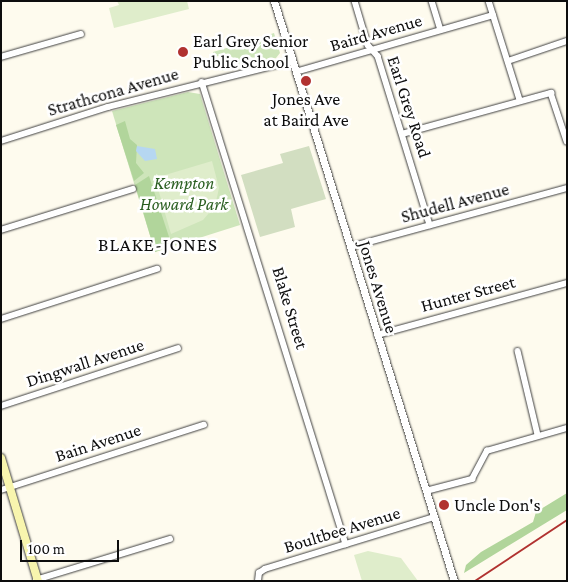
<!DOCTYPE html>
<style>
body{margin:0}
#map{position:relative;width:568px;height:582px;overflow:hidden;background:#fefbee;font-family:"Crimson Pro",serif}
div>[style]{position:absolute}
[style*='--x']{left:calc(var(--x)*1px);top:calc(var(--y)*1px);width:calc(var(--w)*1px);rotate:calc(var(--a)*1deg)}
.green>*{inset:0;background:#cee5ba}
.forest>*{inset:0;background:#b1d59b}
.cemetery>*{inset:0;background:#d2dec1}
.pitch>*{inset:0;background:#dfedcb}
.water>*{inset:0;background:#b6d7f1}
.roads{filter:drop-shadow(0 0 1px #404040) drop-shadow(0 0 1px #404040)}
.minor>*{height:5.5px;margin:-2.75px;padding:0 2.75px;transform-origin:2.75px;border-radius:2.75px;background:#fff}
.tertiary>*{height:7px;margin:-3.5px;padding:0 3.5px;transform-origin:3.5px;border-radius:3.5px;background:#fff}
.secondary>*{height:8px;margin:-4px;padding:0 4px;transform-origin:4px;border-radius:4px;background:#f8f5ae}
.rail>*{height:2px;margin:-1px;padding:0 1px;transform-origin:1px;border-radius:1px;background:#b13230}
.dots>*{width:14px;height:14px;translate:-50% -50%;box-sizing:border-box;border:2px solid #fff;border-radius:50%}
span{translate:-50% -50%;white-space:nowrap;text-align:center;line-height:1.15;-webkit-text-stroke:5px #fff;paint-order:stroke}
.street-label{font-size:18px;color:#0d0d0d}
.poi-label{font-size:18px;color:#0d0d0d}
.left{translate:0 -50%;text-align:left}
.park-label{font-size:18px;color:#2b5f22;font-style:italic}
.neighbourhood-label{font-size:19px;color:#0d0d0d;letter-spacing:1px}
.frame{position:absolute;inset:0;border:2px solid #0d0d0d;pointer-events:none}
.scale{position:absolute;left:20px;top:540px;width:99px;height:22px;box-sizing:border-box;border:2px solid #0d0d0d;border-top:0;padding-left:6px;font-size:15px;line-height:18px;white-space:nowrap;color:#0d0d0d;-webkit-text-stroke:4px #fff;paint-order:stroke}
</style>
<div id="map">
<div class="green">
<i style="clip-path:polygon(274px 33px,280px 53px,276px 58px,221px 71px,230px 66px,226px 54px,214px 57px,213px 52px,230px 47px,231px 51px,232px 46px)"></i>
<i style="clip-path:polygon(188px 92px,200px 94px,240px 225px,155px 252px,112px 111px)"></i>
</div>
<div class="forest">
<i style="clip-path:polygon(125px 121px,130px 139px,137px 145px,136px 163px,144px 173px,134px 181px,116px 125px)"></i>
<i style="clip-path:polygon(149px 176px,172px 246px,155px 252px,135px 185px)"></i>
<i style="clip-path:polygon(567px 493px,567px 510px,464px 573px,466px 565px,481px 552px,533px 522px,536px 512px)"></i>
</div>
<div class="cemetery">
<i style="clip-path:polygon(309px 146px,326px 199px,291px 209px,295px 227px,260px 237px,241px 175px,283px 163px,280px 154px)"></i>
</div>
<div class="pitch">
<i style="clip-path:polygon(117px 1px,187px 1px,189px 9px,114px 28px,109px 8px,119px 5px)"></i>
<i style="clip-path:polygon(212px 161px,219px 188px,215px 206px,203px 220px,171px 234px,155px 178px)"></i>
<i style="clip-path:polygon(368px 551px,401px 558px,418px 581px,362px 581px,354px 555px)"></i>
</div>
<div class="water">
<i style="clip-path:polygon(137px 146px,155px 149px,157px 159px,145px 161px,136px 151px)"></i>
</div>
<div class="roads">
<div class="minor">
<i style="--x:355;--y:1;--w:46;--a:73.5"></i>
<i style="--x:368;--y:45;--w:15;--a:48"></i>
<i style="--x:378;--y:56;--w:177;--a:72.9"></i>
<i style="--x:432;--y:1;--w:30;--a:73"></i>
<i style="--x:489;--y:1;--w:104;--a:72.6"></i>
<i style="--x:1;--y:57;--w:83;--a:-16"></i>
<i style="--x:508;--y:61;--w:62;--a:-18.7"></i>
<i style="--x:296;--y:72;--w:205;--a:-16.1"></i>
<i style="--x:202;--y:82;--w:484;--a:72.7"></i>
<i style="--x:402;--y:134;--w:155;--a:-15.4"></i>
<i style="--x:551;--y:93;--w:51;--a:71.6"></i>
<i style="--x:1;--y:141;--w:112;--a:-17.6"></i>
<i style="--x:108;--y:107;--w:190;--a:-14"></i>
<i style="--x:1;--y:230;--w:138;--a:-17.3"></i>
<i style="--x:350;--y:247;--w:225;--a:-15.2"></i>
<i style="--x:1;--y:319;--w:164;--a:-17.8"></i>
<i style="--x:377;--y:335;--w:197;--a:-15.3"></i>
<i style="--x:518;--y:351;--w:86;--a:76.6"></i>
<i style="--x:1;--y:406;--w:186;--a:-18.1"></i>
<i style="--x:1;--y:490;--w:213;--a:-17.8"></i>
<i style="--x:426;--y:491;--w:48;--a:-14.6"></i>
<i style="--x:472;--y:479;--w:32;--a:-62"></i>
<i style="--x:487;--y:451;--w:83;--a:-16"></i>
<i style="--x:36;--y:580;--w:140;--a:-17"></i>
<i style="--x:258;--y:581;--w:8;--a:-83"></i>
<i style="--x:259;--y:573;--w:7;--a:-34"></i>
<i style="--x:265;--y:569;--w:177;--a:-17.1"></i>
</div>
<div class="tertiary">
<i style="--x:274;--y:1;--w:607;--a:72.76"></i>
</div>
<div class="secondary">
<i style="--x:1;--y:458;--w:128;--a:73.3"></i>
</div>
</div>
<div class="rail">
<i style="--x:475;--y:581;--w:110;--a:-33.5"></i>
</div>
<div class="dots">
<i style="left:183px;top:52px;background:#b13230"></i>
<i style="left:306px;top:81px;background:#b13230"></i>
<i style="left:444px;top:505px;background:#b13230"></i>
</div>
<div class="street-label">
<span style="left:376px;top:33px;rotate:-16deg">Baird Avenue</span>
<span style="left:113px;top:92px;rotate:-16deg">Strathcona Avenue</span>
<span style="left:409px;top:107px;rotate:72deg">Earl Grey Road</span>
<span style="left:455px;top:203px;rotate:-15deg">Shudell Avenue</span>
<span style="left:378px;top:287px;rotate:73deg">Jones Avenue</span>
<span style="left:468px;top:294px;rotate:-15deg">Hunter Street</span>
<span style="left:290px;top:308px;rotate:73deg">Blake Street</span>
<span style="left:85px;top:363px;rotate:-18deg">Dingwall Avenue</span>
<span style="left:98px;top:443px;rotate:-18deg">Bain Avenue</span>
<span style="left:342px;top:530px;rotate:-17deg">Boultbee Avenue</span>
</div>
<div class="poi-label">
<span class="left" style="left:193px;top:52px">Earl Grey Senior<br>Public School</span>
<span style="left:306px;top:110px">Jones Ave<br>at Baird Ave</span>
<span class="left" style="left:454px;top:505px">Uncle Don's</span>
</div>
<div class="park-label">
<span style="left:184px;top:194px">Kempton<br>Howard Park</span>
</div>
<div class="neighbourhood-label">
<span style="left:158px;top:245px">BLAKE-JONES</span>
</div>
<div class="frame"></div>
<div class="scale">100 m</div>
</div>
